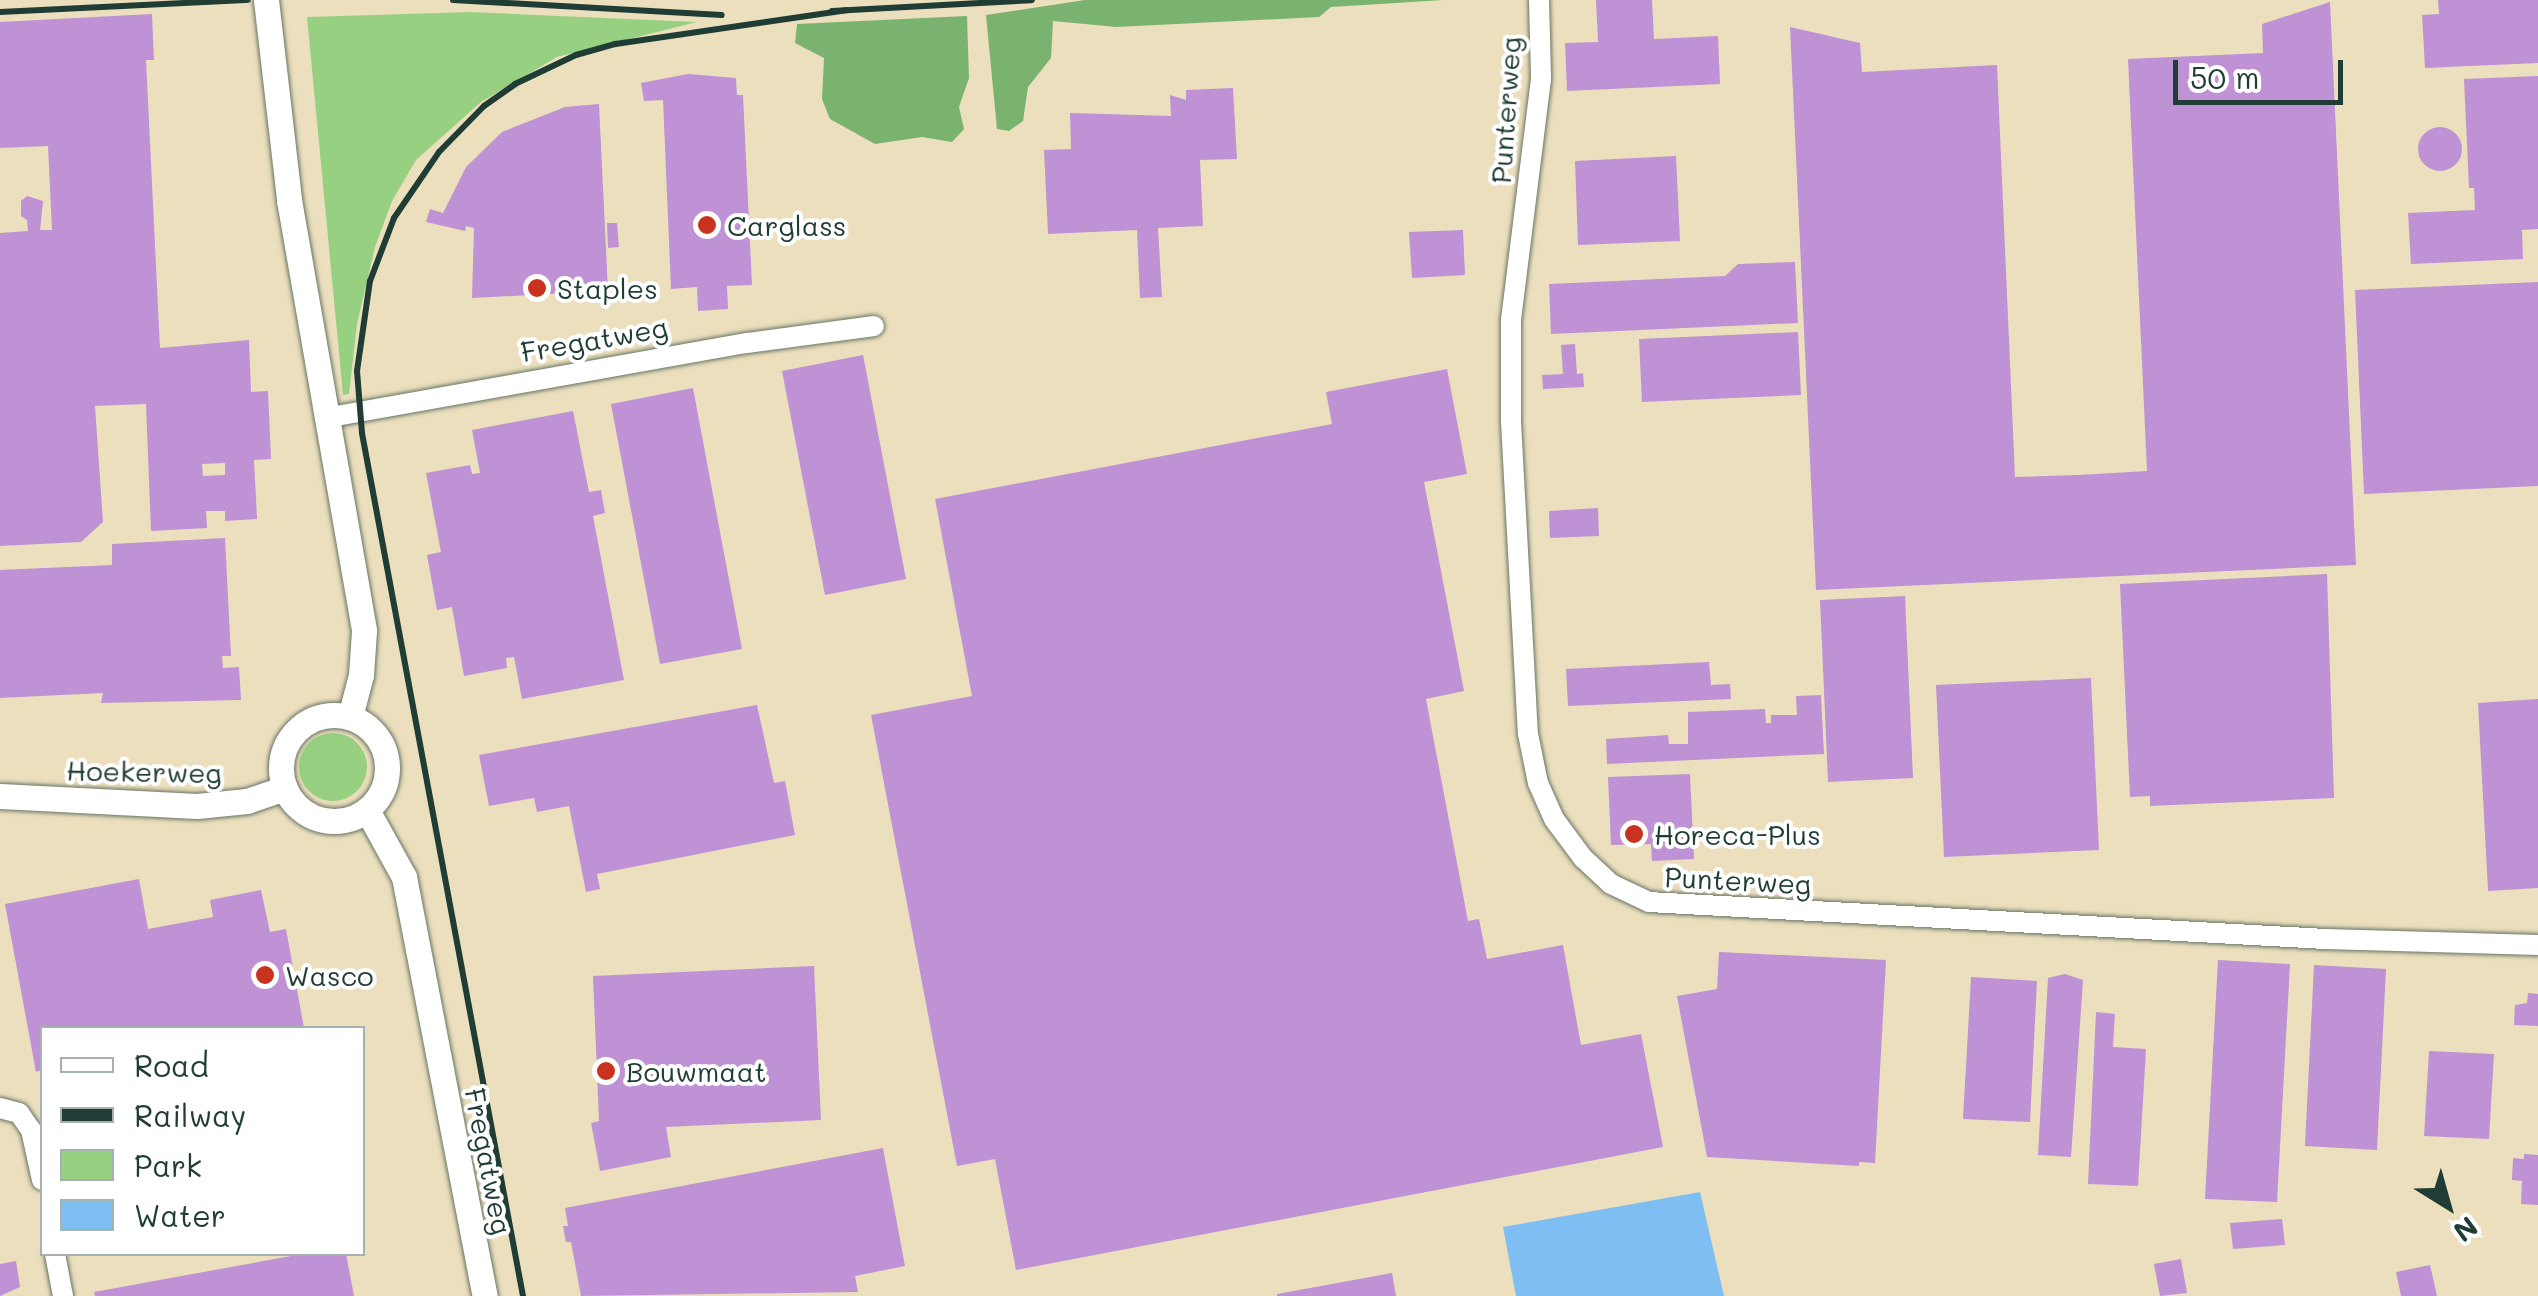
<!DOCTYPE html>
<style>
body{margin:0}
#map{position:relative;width:2538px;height:1296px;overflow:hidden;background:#ecdfbe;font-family:Mali,sans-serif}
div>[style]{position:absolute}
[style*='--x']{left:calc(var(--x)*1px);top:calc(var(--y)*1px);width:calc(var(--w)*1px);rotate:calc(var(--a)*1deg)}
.green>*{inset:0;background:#98d082}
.round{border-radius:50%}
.forest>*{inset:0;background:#7ab270}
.water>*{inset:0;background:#7ebef2}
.building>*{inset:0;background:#be92d5}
.roads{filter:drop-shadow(0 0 2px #677664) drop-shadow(0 0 2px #677664)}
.minor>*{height:20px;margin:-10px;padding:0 10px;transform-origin:10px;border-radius:10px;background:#fff}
.tertiary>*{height:25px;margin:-12.5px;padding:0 12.5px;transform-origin:12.5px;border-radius:12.5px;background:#fff}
.tertiary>.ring{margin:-12.5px;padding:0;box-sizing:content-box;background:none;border:25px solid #fff;border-radius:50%}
.rail>*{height:6px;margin:-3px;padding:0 3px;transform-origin:3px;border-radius:3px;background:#1f3d34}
.dots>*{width:28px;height:28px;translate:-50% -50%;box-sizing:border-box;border:5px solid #fff;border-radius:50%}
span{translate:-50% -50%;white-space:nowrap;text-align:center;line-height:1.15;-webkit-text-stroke:8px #fff;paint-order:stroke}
.street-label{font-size:28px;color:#1f3d34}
.poi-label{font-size:28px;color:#1f3d34}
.left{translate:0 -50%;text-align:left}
.legend{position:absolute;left:40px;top:1026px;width:325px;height:230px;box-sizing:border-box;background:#fff;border:2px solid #a5b1ae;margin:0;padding:12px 18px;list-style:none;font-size:30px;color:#1f3d34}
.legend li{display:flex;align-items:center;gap:20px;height:50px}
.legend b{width:50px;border:2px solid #a5b1ae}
.north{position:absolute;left:2398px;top:1156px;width:100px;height:100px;-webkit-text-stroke:8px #fff;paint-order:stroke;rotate:143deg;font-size:28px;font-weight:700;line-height:40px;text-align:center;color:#1f3d34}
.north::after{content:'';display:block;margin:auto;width:35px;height:45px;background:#1f3d34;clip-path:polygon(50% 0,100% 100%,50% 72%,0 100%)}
.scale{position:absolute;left:2173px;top:60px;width:170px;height:45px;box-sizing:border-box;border:5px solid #1f3d34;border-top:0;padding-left:12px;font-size:30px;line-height:35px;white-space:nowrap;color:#1f3d34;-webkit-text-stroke:8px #fff;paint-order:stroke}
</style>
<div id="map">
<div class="green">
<i style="clip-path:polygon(470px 12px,697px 22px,557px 57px,481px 102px,416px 160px,392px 201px,375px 247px,357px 324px,349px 394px,343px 395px,307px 17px)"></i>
<i class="round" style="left:299px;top:733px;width:68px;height:68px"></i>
</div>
<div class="forest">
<i style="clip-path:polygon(1085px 0,1443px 0,1331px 7px,1319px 17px,1116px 27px,1053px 21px,1051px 58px,1028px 87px,1023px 121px,1009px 131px,997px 129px,986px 15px)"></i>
<i style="clip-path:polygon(967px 16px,969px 78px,959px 107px,964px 129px,952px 142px,922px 137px,875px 144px,830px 119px,822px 99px,824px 58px,795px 43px,797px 24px)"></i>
</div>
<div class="water">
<i style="clip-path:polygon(1700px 1192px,1724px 1296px,1516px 1296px,1503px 1227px)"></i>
</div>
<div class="building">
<i style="clip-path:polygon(1596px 0,1652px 0,1654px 39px,1718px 36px,1720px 84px,1567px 91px,1565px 43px,1598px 42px)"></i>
<i style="clip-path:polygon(2438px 0,2538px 0,2538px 63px,2425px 68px,2422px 15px,2439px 14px)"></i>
<i style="clip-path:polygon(2330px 2px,2356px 565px,1816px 590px,1790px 27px,1860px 43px,1862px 72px,1997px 65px,2015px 477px,2079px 475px,2147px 471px,2128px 59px,2263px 53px,2262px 24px)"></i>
<i style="clip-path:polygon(evenodd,152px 14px,154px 60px,146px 60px,160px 348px,249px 340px,251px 392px,268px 391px,271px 459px,254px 460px,257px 519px,225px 521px,225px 511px,206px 511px,207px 528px,151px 531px,146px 404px,95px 406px,103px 522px,81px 542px,0 546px,0 233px,28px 231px,27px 220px,21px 216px,21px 201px,27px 196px,43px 201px,40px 230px,52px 230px,48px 146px,0 148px,0 22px,152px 14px,225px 463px,225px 475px,203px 476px,202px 464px,225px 463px)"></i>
<i style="clip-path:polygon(688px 74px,736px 78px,737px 95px,743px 95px,752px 285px,727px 286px,728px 309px,698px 311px,697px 287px,671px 289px,663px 100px,644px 101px,641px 83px)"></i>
<i style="clip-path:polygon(2538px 76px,2538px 229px,2522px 230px,2523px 259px,2411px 264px,2408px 213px,2475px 210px,2474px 188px,2469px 188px,2464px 79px)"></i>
<i style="clip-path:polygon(1233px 88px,1237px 159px,1200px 160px,1203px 226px,1158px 228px,1162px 297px,1140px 298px,1137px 230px,1048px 234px,1044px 150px,1071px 149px,1070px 113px,1171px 116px,1170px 95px,1186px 100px,1186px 90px)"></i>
<i style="clip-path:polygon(599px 104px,608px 291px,472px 298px,474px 228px,466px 226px,465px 231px,426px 222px,430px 209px,443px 213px,466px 167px,502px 132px,565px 107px)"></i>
<i class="round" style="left:2418px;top:127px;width:44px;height:44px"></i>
<i style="clip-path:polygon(1676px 156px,1680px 241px,1578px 245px,1575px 161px)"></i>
<i style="clip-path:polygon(607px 223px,617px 223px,619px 247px,608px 248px)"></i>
<i style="clip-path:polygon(1463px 230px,1465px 275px,1412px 278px,1409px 232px)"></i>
<i style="clip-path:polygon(1795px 262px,1798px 323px,1551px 334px,1549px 284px,1725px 276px,1738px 264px)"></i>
<i style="clip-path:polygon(2538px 282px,2538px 486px,2364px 494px,2355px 290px)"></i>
<i style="clip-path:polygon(1798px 332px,1801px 395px,1642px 402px,1639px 339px)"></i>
<i style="clip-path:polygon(1575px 344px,1577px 374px,1583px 373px,1584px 387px,1543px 389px,1542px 375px,1563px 374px,1561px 345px)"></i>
<i style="clip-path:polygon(863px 355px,906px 579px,825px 595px,782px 371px)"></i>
<i style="clip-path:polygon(1447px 369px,1467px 474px,1424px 482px,1464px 691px,1426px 699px,1468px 921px,1479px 919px,1487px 959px,1563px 945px,1581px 1045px,1641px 1034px,1663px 1147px,1016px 1270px,995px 1159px,957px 1166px,871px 715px,972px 696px,935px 499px,1332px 424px,1326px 392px)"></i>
<i style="clip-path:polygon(693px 388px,742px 649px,660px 664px,611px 404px)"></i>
<i style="clip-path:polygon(573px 411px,589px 492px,601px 490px,605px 513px,593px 516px,624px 680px,522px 699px,514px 657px,506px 658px,507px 668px,464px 676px,452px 607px,437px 610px,427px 555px,441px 552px,426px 473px,470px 465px,472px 474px,480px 473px,472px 430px)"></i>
<i style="clip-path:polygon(1598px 508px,1599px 536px,1550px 538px,1549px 511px)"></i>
<i style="clip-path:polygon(225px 538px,231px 656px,222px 656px,223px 668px,239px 667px,241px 700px,101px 703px,103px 693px,0 698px,0 570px,112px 565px,112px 544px)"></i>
<i style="clip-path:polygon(2327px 574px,2334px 798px,2150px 806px,2150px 796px,2130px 797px,2120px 584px)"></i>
<i style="clip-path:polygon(1905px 596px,1913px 778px,1828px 782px,1820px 600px)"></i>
<i style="clip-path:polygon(1709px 662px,1711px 685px,1730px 684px,1731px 699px,1568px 706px,1566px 669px)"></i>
<i style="clip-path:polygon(2091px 678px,2099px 850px,1944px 857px,1936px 685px)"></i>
<i style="clip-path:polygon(1821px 695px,1824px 754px,1607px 764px,1606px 739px,1668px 735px,1669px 744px,1688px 744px,1688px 712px,1765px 709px,1766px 723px,1771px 723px,1771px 715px,1797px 715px,1796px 696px)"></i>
<i style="clip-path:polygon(2538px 699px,2538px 888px,2488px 891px,2478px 703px)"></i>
<i style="clip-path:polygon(757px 705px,774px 783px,785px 781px,795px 835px,597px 874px,600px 889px,586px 892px,569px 806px,537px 812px,534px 798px,489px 806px,479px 755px)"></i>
<i style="clip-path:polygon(1690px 774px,1694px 859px,1652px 861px,1651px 844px,1611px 845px,1608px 777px)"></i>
<i style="clip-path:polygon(139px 879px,148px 929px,213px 917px,210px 900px,261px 890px,270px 932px,286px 929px,304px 1028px,42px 1028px,42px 1070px,36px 1072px,5px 904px)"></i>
<i style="clip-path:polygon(1719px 952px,1886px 960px,1875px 1163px,1859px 1162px,1859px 1166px,1707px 1157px,1677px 996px,1717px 989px)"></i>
<i style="clip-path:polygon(2218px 960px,2290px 964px,2277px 1202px,2205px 1199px)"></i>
<i style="clip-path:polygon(2314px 965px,2386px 969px,2377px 1150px,2305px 1146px)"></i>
<i style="clip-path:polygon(814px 966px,821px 1120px,666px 1127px,671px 1157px,600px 1171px,591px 1123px,599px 1121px,593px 976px)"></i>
<i style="clip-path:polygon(2065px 974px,2083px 980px,2071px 1157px,2038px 1155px,2048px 978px)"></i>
<i style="clip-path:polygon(1971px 977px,2037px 981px,2030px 1122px,1963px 1119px)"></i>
<i style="clip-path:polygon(2528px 993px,2538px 994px,2538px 1026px,2514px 1025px,2515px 1005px,2527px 1003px)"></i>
<i style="clip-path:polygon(2096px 1012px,2115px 1014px,2113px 1047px,2146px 1049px,2138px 1186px,2088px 1184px)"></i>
<i style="clip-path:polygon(2429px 1051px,2494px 1054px,2489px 1139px,2424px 1136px)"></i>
<i style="clip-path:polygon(883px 1148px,905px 1266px,855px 1276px,858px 1292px,581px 1296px,571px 1242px,566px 1242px,563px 1226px,568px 1226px,565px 1208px)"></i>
<i style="clip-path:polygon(2524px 1154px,2538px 1155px,2538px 1205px,2521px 1204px,2522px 1181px,2512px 1180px,2513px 1158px,2524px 1159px)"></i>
<i style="clip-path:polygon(2282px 1219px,2285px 1245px,2233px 1249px,2230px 1223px)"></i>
<i style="clip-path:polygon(302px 1254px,346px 1254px,354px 1296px,95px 1296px,94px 1292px)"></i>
<i style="clip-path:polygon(2181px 1259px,2187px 1293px,2160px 1296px,2154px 1264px)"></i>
<i style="clip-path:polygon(16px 1261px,20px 1287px,0 1296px,0 1264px)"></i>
<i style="clip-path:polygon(2430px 1265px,2437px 1296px,2401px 1296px,2396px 1272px)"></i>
<i style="clip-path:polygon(1392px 1273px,1396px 1296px,1277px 1296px,1277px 1294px)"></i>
</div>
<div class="roads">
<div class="minor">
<i style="--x:1539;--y:0;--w:79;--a:88.5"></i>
<i style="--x:1541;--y:79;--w:242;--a:97.1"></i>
<i style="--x:1511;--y:319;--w:103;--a:90"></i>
<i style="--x:1511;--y:422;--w:312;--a:86.9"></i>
<i style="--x:1528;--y:734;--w:50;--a:78.5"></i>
<i style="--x:1538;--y:783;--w:39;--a:66"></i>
<i style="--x:1554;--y:819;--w:49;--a:53.4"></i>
<i style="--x:1583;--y:858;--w:38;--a:43"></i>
<i style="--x:1611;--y:884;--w:42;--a:25.3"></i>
<i style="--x:1649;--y:902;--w:678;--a:3.13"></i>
<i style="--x:2326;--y:939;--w:212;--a:1.6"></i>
<i style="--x:325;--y:418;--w:429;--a:-10.1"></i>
<i style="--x:747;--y:343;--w:128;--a:-7.6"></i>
<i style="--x:0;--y:1108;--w:20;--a:15"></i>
<i style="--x:19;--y:1113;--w:21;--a:55"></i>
<i style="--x:31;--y:1130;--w:51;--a:77.6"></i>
<i style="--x:55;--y:1254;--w:43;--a:79.2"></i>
</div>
<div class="tertiary">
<i style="--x:266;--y:0;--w:201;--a:83.4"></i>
<i style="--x:289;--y:200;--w:437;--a:80.1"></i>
<i style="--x:364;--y:631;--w:44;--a:93.9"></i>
<i style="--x:361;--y:675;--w:43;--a:104.7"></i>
<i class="ring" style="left:281px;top:715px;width:81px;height:81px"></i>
<i style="--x:0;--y:796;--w:197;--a:2.9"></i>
<i style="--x:197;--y:806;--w:50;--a:-5.7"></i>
<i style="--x:247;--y:801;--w:40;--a:-18.9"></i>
<i style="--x:367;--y:810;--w:77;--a:61.1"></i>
<i style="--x:404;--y:877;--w:427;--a:79.1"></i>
</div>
</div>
<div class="rail">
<i style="--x:453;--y:0;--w:269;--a:3.2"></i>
<i style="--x:832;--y:11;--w:200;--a:-3.1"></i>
<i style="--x:0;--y:12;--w:248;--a:-2.8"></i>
<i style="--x:523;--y:1296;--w:878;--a:-100.57"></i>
<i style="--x:362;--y:433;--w:62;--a:-94.6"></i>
<i style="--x:357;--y:371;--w:91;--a:-81.8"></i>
<i style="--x:370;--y:281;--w:67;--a:-69.1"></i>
<i style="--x:394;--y:218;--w:80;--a:-55.7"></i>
<i style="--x:439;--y:152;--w:64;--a:-45.6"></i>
<i style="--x:484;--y:106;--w:38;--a:-35"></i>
<i style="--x:515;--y:84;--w:68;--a:-25.4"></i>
<i style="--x:576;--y:55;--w:41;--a:-15.8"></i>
<i style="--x:615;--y:44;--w:234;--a:-8.3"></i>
</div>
<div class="dots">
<i style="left:707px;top:225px;background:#c8321e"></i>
<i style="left:537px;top:288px;background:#c8321e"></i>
<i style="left:1634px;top:834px;background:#c8321e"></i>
<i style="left:265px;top:975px;background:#c8321e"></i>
<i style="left:606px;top:1071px;background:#c8321e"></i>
</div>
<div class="street-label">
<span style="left:1505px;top:110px;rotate:-86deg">Punterweg</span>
<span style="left:594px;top:339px;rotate:-10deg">Fregatweg</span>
<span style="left:144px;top:771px;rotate:1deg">Hoekerweg</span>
<span style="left:1738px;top:880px;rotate:3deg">Punterweg</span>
<span style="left:489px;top:1161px;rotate:79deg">Fregatweg</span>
</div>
<div class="poi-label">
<span class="left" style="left:727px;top:225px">Carglass</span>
<span class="left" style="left:557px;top:288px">Staples</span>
<span class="left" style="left:1654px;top:834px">Horeca-Plus</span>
<span class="left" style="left:285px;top:975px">Wasco</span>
<span class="left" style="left:626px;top:1071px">Bouwmaat</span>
</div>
<ul class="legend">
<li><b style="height:12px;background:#fff"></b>Road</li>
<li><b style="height:12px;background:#1f3d34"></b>Railway</li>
<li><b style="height:28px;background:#98d082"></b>Park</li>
<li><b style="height:28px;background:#7ebef2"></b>Water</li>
</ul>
<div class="north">N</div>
<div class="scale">50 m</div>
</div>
